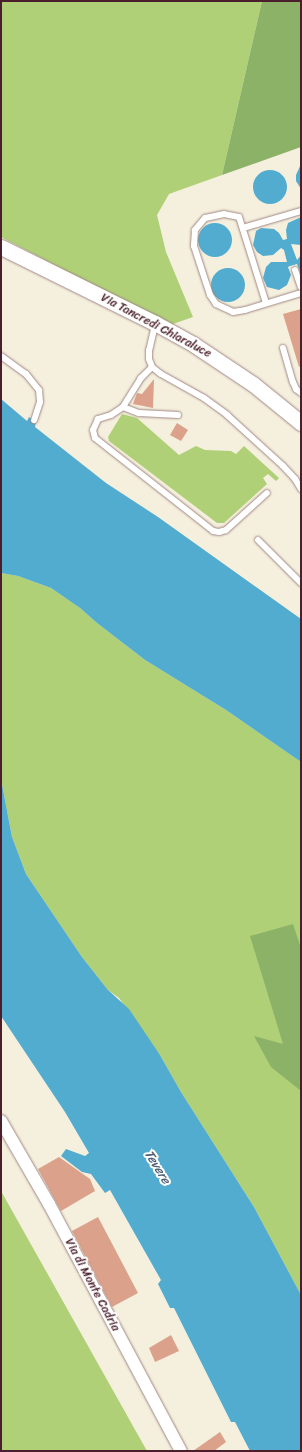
<!DOCTYPE html>
<style>
body{margin:0}
#map{position:relative;width:302px;height:1452px;overflow:hidden;background:#f5efdd;font-family:Sriracha,sans-serif}
div>[style]{position:absolute}
[style*='--x']{left:calc(var(--x)*1px);top:calc(var(--y)*1px);width:calc(var(--w)*1px);rotate:calc(var(--a)*1deg)}
.green>*{inset:0;background:#b0d077}
.forest>*{inset:0;background:#8cb268}
.water>*{inset:0;background:#52accf}
.round{border-radius:50%}
.building>*{inset:0;background:#dba18b}
.roads{filter:drop-shadow(0 0 1px #a08784) drop-shadow(0 0 1px #a08784)}
.service>*{height:6px;margin:-3px;padding:0 3px;transform-origin:3px;border-radius:3px;background:#fff}
.minor>*{height:12px;margin:-6px;padding:0 6px;transform-origin:6px;border-radius:6px;background:#fff}
.tertiary>*{height:15px;margin:-7.5px;padding:0 7.5px;transform-origin:7.5px;border-radius:7.5px;background:#fff}
span{translate:-50% -50%;white-space:nowrap;text-align:center;line-height:1.15;-webkit-text-stroke:4px #fff;paint-order:stroke}
.street-label{font-size:12px;color:#4a1f2b}
.water-label{font-size:13px;color:#4e5e75;font-style:italic}
.frame{position:absolute;inset:0;border:2px solid #4a1f2b;pointer-events:none}
</style>
<div id="map">
<div class="green">
<i style="clip-path:polygon(1px 1px,262px 1px,222px 175px,169px 194px,157px 215px,166px 252px,193px 317px,170px 325px,1px 237px)"></i>
<i style="clip-path:polygon(122px 414px,137px 418px,179px 455px,196px 446px,205px 450px,231px 451px,236px 454px,244px 446px,279px 478px,276px 481px,268px 474px,263px 478px,267px 484px,224px 523px,217px 523px,109px 441px,108px 437px)"></i>
<i style="clip-path:polygon(1px 573px,18px 576px,51px 588px,80px 608px,97px 623px,145px 660px,226px 710px,301px 762px,301px 1295px,254px 1207px,181px 1092px,160px 1055px,119px 998px,108px 990px,82px 957px,26px 874px,12px 837px,1px 779px)"></i>
<i style="clip-path:polygon(1px 1191px,147px 1451px,1px 1451px)"></i>
</div>
<div class="forest">
<i style="clip-path:polygon(262px 1px,301px 1px,301px 147px,222px 175px)"></i>
<i style="clip-path:polygon(293px 924px,301px 948px,301px 1091px,271px 1067px,254px 1036px,283px 1044px,250px 936px)"></i>
</div>
<div class="water">
<i style="clip-path:polygon(301px 164px,301px 189px,296px 181px,296px 175px)"></i>
<i class="round" style="left:253px;top:170px;width:34px;height:34px"></i>
<i style="clip-path:polygon(301px 217px,301px 245px,291px 244px,297px 260px,301px 255px,301px 275px,297px 264px,290px 266px,288px 267px,291px 275px,287px 285px,279px 290px,267px 287px,263px 278px,266px 267px,271px 262px,287px 262px,284px 250px,281px 248px,273px 255px,263px 256px,257px 252px,253px 245px,256px 231px,261px 228px,274px 229px,279px 233px,283px 240px,287px 239px,286px 230px,288px 223px)"></i>
<i class="round" style="left:198px;top:223px;width:34px;height:34px"></i>
<i class="round" style="left:211px;top:268px;width:34px;height:34px"></i>
<i style="clip-path:polygon(1px 399px,27px 421px,29px 417px,36px 422px,35px 427px,106px 483px,158px 517px,301px 619px,301px 762px,226px 710px,145px 660px,97px 623px,80px 608px,51px 588px,18px 576px,1px 573px)"></i>
<i style="clip-path:polygon(1px 779px,12px 837px,26px 874px,82px 957px,108px 990px,129px 1009px,160px 1055px,181px 1092px,254px 1207px,301px 1295px,301px 1451px,250px 1451px,235px 1422px,231px 1422px,174px 1308px,170px 1308px,158px 1284px,161px 1280px,110px 1190px,105px 1193px,91px 1174px,82px 1172px,61px 1156px,66px 1149px,85px 1156px,89px 1153px,65px 1112px,1px 1016px)"></i>
</div>
<div class="building">
<i style="clip-path:polygon(301px 309px,301px 366px,299px 367px,283px 314px)"></i>
<i style="clip-path:polygon(154px 379px,153px 408px,133px 404px,137px 393px,142px 394px)"></i>
<i style="clip-path:polygon(177px 423px,188px 430px,181px 441px,170px 435px)"></i>
<i style="clip-path:polygon(59px 1157px,90px 1179px,95px 1191px,61px 1211px,38px 1169px)"></i>
<i style="clip-path:polygon(98px 1217px,138px 1293px,112px 1307px,72px 1231px)"></i>
<i style="clip-path:polygon(171px 1335px,179px 1351px,155px 1362px,149px 1348px)"></i>
<i style="clip-path:polygon(220px 1432px,226px 1442px,214px 1451px,193px 1451px)"></i>
</div>
<div class="roads">
<div class="service">
<i style="--x:243;--y:228;--w:60;--a:-16.3"></i>
<i style="--x:295;--y:270;--w:18;--a:71"></i>
<i style="--x:266;--y:303;--w:90;--a:-107.4"></i>
<i style="--x:239;--y:217;--w:15;--a:-169"></i>
<i style="--x:224;--y:214;--w:19;--a:168"></i>
<i style="--x:205;--y:218;--w:16;--a:130"></i>
<i style="--x:195;--y:230;--w:16;--a:94"></i>
<i style="--x:194;--y:246;--w:52;--a:71.9"></i>
<i style="--x:210;--y:295;--w:11;--a:56"></i>
<i style="--x:216;--y:304;--w:19;--a:25"></i>
<i style="--x:233;--y:312;--w:12;--a:-9"></i>
<i style="--x:245;--y:310;--w:59;--a:-16.9"></i>
<i style="--x:155;--y:325;--w:26;--a:103"></i>
<i style="--x:149;--y:350;--w:9;--a:90"></i>
<i style="--x:149;--y:359;--w:9;--a:69"></i>
<i style="--x:152;--y:367;--w:11;--a:38"></i>
<i style="--x:161;--y:374;--w:49;--a:29.2"></i>
<i style="--x:204;--y:398;--w:29;--a:36"></i>
<i style="--x:227;--y:415;--w:76;--a:42.3"></i>
<i style="--x:283;--y:466;--w:18;--a:47"></i>
<i style="--x:295;--y:479;--w:12;--a:59"></i>
<i style="--x:283;--y:348;--w:35;--a:74"></i>
<i style="--x:293;--y:382;--w:8;--a:67"></i>
<i style="--x:296;--y:389;--w:6;--a:39"></i>
<i style="--x:1;--y:356;--w:31;--a:36"></i>
<i style="--x:26;--y:374;--w:21;--a:51"></i>
<i style="--x:39;--y:390;--w:12;--a:85"></i>
<i style="--x:40;--y:402;--w:19;--a:108"></i>
<i style="--x:152;--y:367;--w:16;--a:135"></i>
<i style="--x:141;--y:378;--w:34;--a:122"></i>
<i style="--x:123;--y:407;--w:14;--a:146"></i>
<i style="--x:111;--y:415;--w:14;--a:163"></i>
<i style="--x:98;--y:419;--w:12;--a:114"></i>
<i style="--x:93;--y:430;--w:8;--a:76"></i>
<i style="--x:95;--y:438;--w:150;--a:38.2"></i>
<i style="--x:213;--y:531;--w:6;--a:9"></i>
<i style="--x:219;--y:532;--w:7;--a:-16"></i>
<i style="--x:226;--y:530;--w:55;--a:-42.1"></i>
<i style="--x:123;--y:407;--w:17;--a:21"></i>
<i style="--x:139;--y:413;--w:39;--a:3"></i>
<i style="--x:258;--y:540;--w:61;--a:45"></i>
</div>
<div class="minor">
<i style="--x:1;--y:1121;--w:96;--a:60"></i>
<i style="--x:49;--y:1204;--w:280;--a:61.9"></i>
</div>
<div class="tertiary">
<i style="--x:1;--y:247;--w:172;--a:26.3"></i>
<i style="--x:155;--y:323;--w:43;--a:28.9"></i>
<i style="--x:193;--y:344;--w:72;--a:33.7"></i>
<i style="--x:253;--y:384;--w:62;--a:39.1"></i>
</div>
</div>
<div class="street-label">
<span style="left:156px;top:326px;rotate:28deg">Via Tancredi Chiaraluce</span>
<span style="left:92px;top:1285px;rotate:62deg">Via di Monte Cadria</span>
</div>
<div class="water-label">
<span style="left:157px;top:1167px;rotate:58deg">Tevere</span>
</div>
<div class="frame"></div>
</div>
